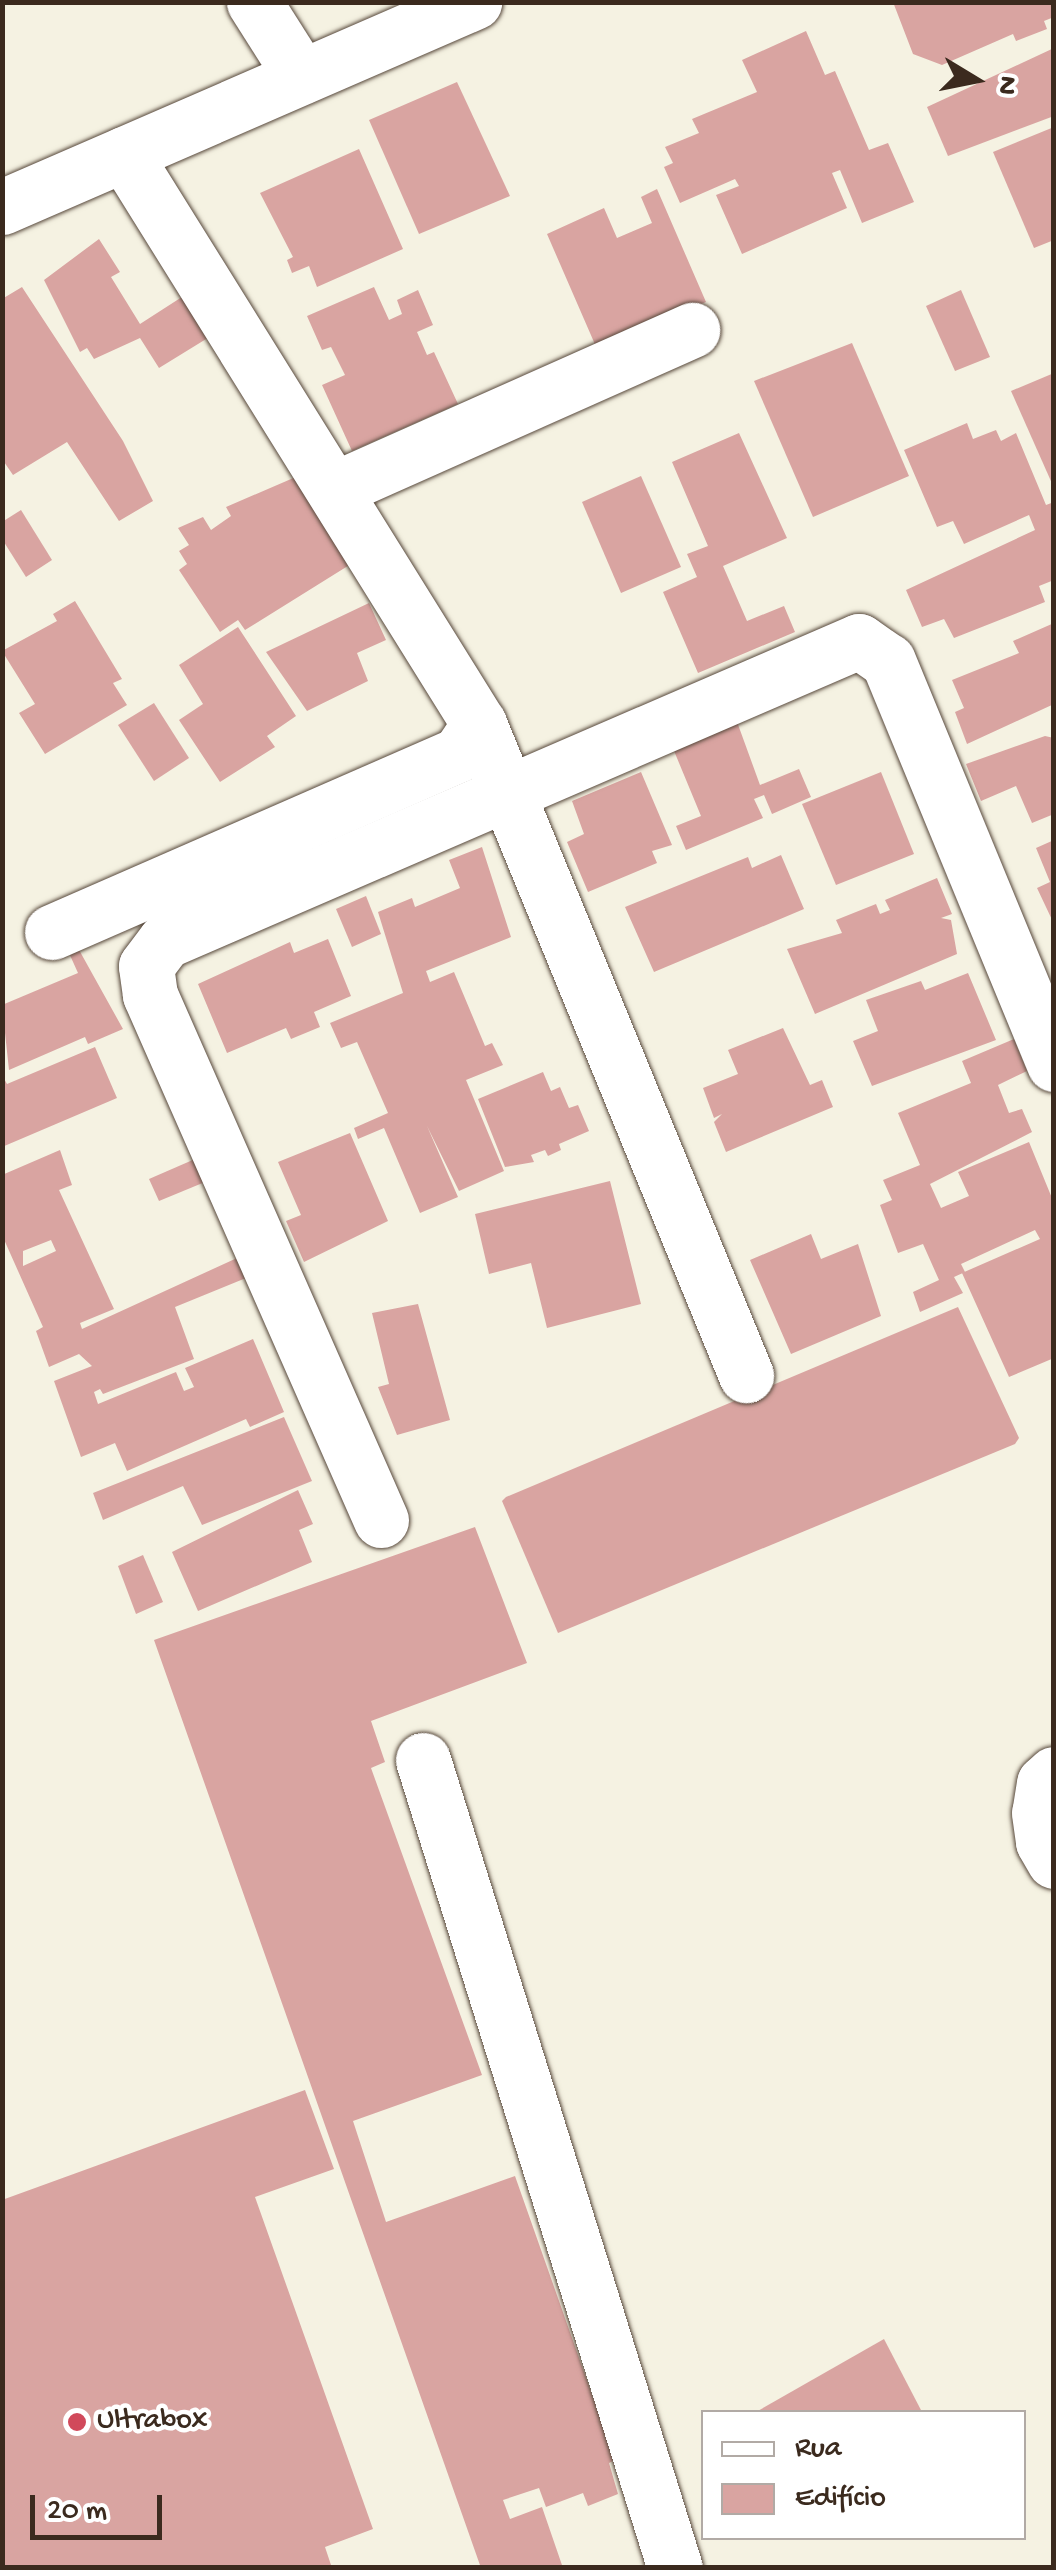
<!DOCTYPE html>
<meta charset="utf-8">
<style>
body{margin:0}
#map{position:relative;width:1056px;height:2570px;overflow:hidden;background:#f5f2e2;font-family:"Gochi Hand",sans-serif}
div>[style]{position:absolute}
[style*='--x']{left:calc(var(--x)*1px);top:calc(var(--y)*1px);width:calc(var(--w)*1px);rotate:calc(var(--a)*1deg)}
.building>*{inset:0;background:#d9a4a1}
.roads{filter:drop-shadow(0 0 2px #57483b) drop-shadow(0 0 2px #57483b)}
.minor>*{height:55px;margin:-27.5px;padding:0 27.5px;transform-origin:27.5px;border-radius:27.5px;background:#fff}
.dots>*{width:28px;height:28px;translate:-50% -50%;box-sizing:border-box;border:5px solid #fff;border-radius:50%}
span{translate:-50% -50%;white-space:nowrap;text-align:center;line-height:1.15;-webkit-text-stroke:9px #fff;paint-order:stroke}
.poi-label{font-size:30px;color:#3b2a1e}
.left{translate:0 -50%;text-align:left}
.frame{position:absolute;inset:0;border:5px solid #3b2a1e;pointer-events:none}
.legend{position:absolute;left:701px;top:2410px;width:325px;height:130px;box-sizing:border-box;background:#fff;border:2px solid #b1aaa5;margin:0;padding:12px 18px;list-style:none;font-size:30px;color:#3b2a1e}
.legend li{display:flex;align-items:center;gap:20px;height:50px}
.legend b{width:50px;border:2px solid #b1aaa5}
.north{position:absolute;left:926px;top:30px;width:100px;height:100px;-webkit-text-stroke:8px #fff;paint-order:stroke;rotate:100deg;font-size:28px;font-weight:700;line-height:40px;text-align:center;color:#3b2a1e}
.north::after{content:'';display:block;margin:auto;width:35px;height:45px;background:#3b2a1e;clip-path:polygon(50% 0,100% 100%,50% 72%,0 100%)}
.scale{position:absolute;left:30px;top:2495px;width:132px;height:45px;box-sizing:border-box;border:5px solid #3b2a1e;border-top:0;padding-left:12px;font-size:30px;line-height:35px;white-space:nowrap;color:#3b2a1e;-webkit-text-stroke:8px #fff;paint-order:stroke}
</style>
<div id="map">
<div class="building">
<i style="clip-path:polygon(893px 2px,1054px 2px,1054px 17px,1044px 21px,1047px 29px,1016px 41px,1013px 34px,942px 65px,913px 54px)"></i>
<i style="clip-path:polygon(806px 31px,825px 75px,835px 71px,869px 150px,888px 143px,914px 202px,862px 223px,840px 170px,832px 173px,847px 208px,742px 254px,716px 195px,739px 186px,735px 179px,680px 203px,664px 167px,673px 163px,665px 147px,699px 133px,692px 119px,757px 92px,742px 60px)"></i>
<i style="clip-path:polygon(1054px 48px,1054px 116px,948px 156px,927px 107px)"></i>
<i style="clip-path:polygon(457px 82px,510px 196px,419px 234px,369px 120px)"></i>
<i style="clip-path:polygon(1054px 127px,1054px 240px,1034px 248px,993px 152px)"></i>
<i style="clip-path:polygon(359px 149px,403px 249px,317px 287px,309px 266px,292px 273px,287px 260px,293px 257px,260px 193px)"></i>
<i style="clip-path:polygon(657px 189px,706px 302px,597px 349px,547px 234px,604px 208px,617px 238px,652px 223px,641px 197px)"></i>
<i style="clip-path:polygon(99px 239px,120px 272px,111px 277px,140px 324px,185px 295px,211px 336px,159px 368px,140px 338px,94px 359px,87px 348px,80px 352px,44px 280px)"></i>
<i style="clip-path:polygon(22px 287px,123px 441px,153px 501px,119px 521px,67px 442px,13px 475px,2px 459px,2px 299px)"></i>
<i style="clip-path:polygon(374px 287px,389px 320px,402px 314px,397px 300px,418px 290px,433px 325px,417px 332px,427px 355px,434px 352px,458px 404px,352px 451px,322px 385px,345px 375px,331px 347px,322px 350px,307px 316px)"></i>
<i style="clip-path:polygon(961px 290px,990px 357px,955px 371px,926px 306px)"></i>
<i style="clip-path:polygon(852px 343px,909px 476px,813px 517px,754px 381px)"></i>
<i style="clip-path:polygon(1054px 373px,1054px 488px,1011px 391px)"></i>
<i style="clip-path:polygon(967px 423px,973px 439px,996px 430px,1001px 441px,1016px 433px,1046px 505px,1054px 502px,1054px 580px,1039px 586px,1045px 602px,954px 638px,944px 619px,922px 627px,906px 590px,1035px 530px,1029px 515px,964px 544px,953px 521px,937px 527px,904px 450px)"></i>
<i style="clip-path:polygon(739px 433px,787px 538px,723px 566px,747px 621px,784px 606px,795px 632px,698px 673px,663px 592px,697px 577px,687px 554px,708px 546px,672px 462px)"></i>
<i style="clip-path:polygon(298px 476px,351px 564px,245px 630px,238px 620px,220px 632px,179px 570px,187px 564px,179px 551px,189px 545px,178px 528px,203px 517px,211px 530px,231px 516px,226px 507px)"></i>
<i style="clip-path:polygon(641px 476px,681px 567px,621px 593px,582px 502px)"></i>
<i style="clip-path:polygon(21px 510px,52px 560px,26px 577px,2px 539px,2px 522px)"></i>
<i style="clip-path:polygon(75px 601px,122px 679px,113px 683px,127px 705px,45px 754px,19px 713px,35px 704px,2px 651px,57px 621px,53px 614px)"></i>
<i style="clip-path:polygon(369px 603px,386px 640px,357px 653px,368px 681px,307px 711px,266px 652px)"></i>
<i style="clip-path:polygon(1054px 623px,1054px 704px,967px 744px,955px 712px,964px 708px,952px 680px,1019px 653px,1013px 641px)"></i>
<i style="clip-path:polygon(238px 627px,296px 716px,267px 736px,275px 747px,220px 782px,179px 720px,203px 704px,179px 665px)"></i>
<i style="clip-path:polygon(154px 703px,189px 758px,154px 781px,118px 725px)"></i>
<i style="clip-path:polygon(736px 719px,760px 785px,799px 769px,811px 797px,772px 814px,764px 795px,754px 799px,763px 818px,686px 850px,676px 826px,701px 816px,672px 746px)"></i>
<i style="clip-path:polygon(1045px 736px,1054px 738px,1054px 814px,1032px 823px,1016px 786px,981px 801px,966px 764px)"></i>
<i style="clip-path:polygon(641px 772px,672px 845px,652px 851px,657px 863px,588px 892px,567px 842px,584px 834px,572px 801px)"></i>
<i style="clip-path:polygon(881px 772px,914px 854px,836px 885px,802px 804px)"></i>
<i style="clip-path:polygon(1054px 840px,1054px 924px,1037px 888px,1050px 882px,1036px 848px)"></i>
<i style="clip-path:polygon(482px 847px,511px 937px,426px 971px,430px 982px,454px 972px,485px 1046px,492px 1043px,503px 1065px,466px 1080px,504px 1171px,459px 1191px,427px 1126px,458px 1197px,420px 1213px,384px 1128px,358px 1139px,354px 1128px,388px 1113px,357px 1042px,341px 1048px,330px 1023px,403px 993px,378px 912px,412px 898px,415px 907px,460px 888px,449px 860px)"></i>
<i style="clip-path:polygon(781px 855px,804px 909px,654px 972px,625px 907px,748px 857px,752px 868px)"></i>
<i style="clip-path:polygon(937px 878px,952px 914px,941px 918px,951px 920px,957px 954px,815px 1014px,787px 949px,842px 933px,836px 920px,876px 904px,880px 914px,890px 910px,885px 900px)"></i>
<i style="clip-path:polygon(366px 896px,381px 934px,352px 947px,336px 909px)"></i>
<i style="clip-path:polygon(328px 939px,351px 996px,314px 1012px,320px 1027px,291px 1039px,286px 1028px,227px 1053px,198px 984px,290px 942px,294px 953px)"></i>
<i style="clip-path:polygon(78px 948px,123px 1029px,88px 1044px,85px 1037px,9px 1070px,2px 1005px,78px 973px,69px 953px)"></i>
<i style="clip-path:polygon(968px 973px,996px 1040px,872px 1086px,853px 1041px,878px 1031px,866px 1000px,921px 981px,925px 990px)"></i>
<i style="clip-path:polygon(783px 1028px,810px 1085px,822px 1080px,833px 1107px,726px 1152px,714px 1122px,722px 1114px,714px 1118px,703px 1088px,738px 1074px,728px 1050px)"></i>
<i style="clip-path:polygon(1014px 1039px,1027px 1071px,998px 1085px,1009px 1113px,1022px 1109px,1032px 1132px,930px 1184px,941px 1208px,969px 1196px,958px 1172px,1029px 1142px,1054px 1203px,1054px 1358px,1009px 1377px,962px 1273px,1040px 1239px,1035px 1230px,961px 1264px,965px 1272px,954px 1277px,963px 1293px,920px 1312px,913px 1292px,939px 1280px,923px 1244px,898px 1253px,880px 1205px,892px 1200px,883px 1180px,920px 1165px,898px 1113px,971px 1083px,962px 1061px)"></i>
<i style="clip-path:polygon(95px 1047px,117px 1098px,2px 1147px,2px 1075px,7px 1084px)"></i>
<i style="clip-path:polygon(543px 1072px,551px 1091px,560px 1087px,569px 1108px,578px 1105px,589px 1131px,559px 1144px,561px 1150px,548px 1156px,545px 1150px,531px 1155px,534px 1162px,505px 1167px,478px 1099px)"></i>
<i style="clip-path:polygon(350px 1133px,388px 1221px,304px 1262px,286px 1221px,301px 1215px,278px 1162px)"></i>
<i style="clip-path:polygon(evenodd,60px 1150px,72px 1185px,59px 1190px,114px 1309px,80px 1323px,82px 1329px,237px 1258px,246px 1278px,175px 1307px,194px 1359px,103px 1394px,100px 1389px,94px 1392px,98px 1404px,176px 1372px,184px 1391px,194px 1387px,185px 1368px,253px 1339px,284px 1412px,250px 1427px,246px 1419px,127px 1471px,115px 1443px,81px 1457px,54px 1381px,92px 1366px,79px 1354px,49px 1367px,36px 1331px,43px 1327px,2px 1235px,2px 1175px,60px 1150px,51px 1240px,56px 1251px,23px 1266px,23px 1251px,51px 1240px)"></i>
<i style="clip-path:polygon(195px 1159px,205px 1182px,159px 1201px,149px 1179px)"></i>
<i style="clip-path:polygon(610px 1181px,641px 1304px,547px 1328px,531px 1263px,489px 1274px,475px 1214px)"></i>
<i style="clip-path:polygon(811px 1234px,821px 1259px,858px 1244px,881px 1316px,791px 1354px,750px 1260px)"></i>
<i style="clip-path:polygon(418px 1304px,450px 1420px,397px 1435px,378px 1387px,389px 1384px,372px 1313px)"></i>
<i style="clip-path:polygon(958px 1307px,1019px 1438px,1015px 1444px,558px 1633px,502px 1501px,506px 1497px)"></i>
<i style="clip-path:polygon(284px 1417px,312px 1481px,202px 1525px,183px 1486px,103px 1520px,93px 1493px)"></i>
<i style="clip-path:polygon(298px 1490px,313px 1524px,299px 1530px,312px 1562px,198px 1611px,172px 1552px)"></i>
<i style="clip-path:polygon(475px 1527px,527px 1663px,371px 1721px,385px 1762px,371px 1768px,482px 2075px,353px 2121px,386px 2222px,515px 2176px,615px 2460px,609px 2463px,618px 2494px,588px 2506px,583px 2493px,546px 2507px,539px 2488px,503px 2500px,510px 2519px,542px 2507px,563px 2568px,481px 2568px,154px 1640px)"></i>
<i style="clip-path:polygon(143px 1555px,163px 1602px,136px 1614px,118px 1566px)"></i>
<i style="clip-path:polygon(305px 2090px,334px 2169px,255px 2197px,373px 2529px,325px 2547px,332px 2568px,2px 2568px,2px 2200px)"></i>
<i style="clip-path:polygon(884px 2339px,922px 2412px,756px 2412px)"></i>
</div>
<div class="roads">
<div class="minor">
<i style="--x:254;--y:2;--w:88;--a:57.6"></i>
<i style="--x:124;--y:154;--w:672;--a:58.09"></i>
<i style="--x:479;--y:724;--w:704;--a:67.7"></i>
<i style="--x:2;--y:207;--w:515;--a:-23.48"></i>
<i style="--x:337;--y:488;--w:389;--a:-24"></i>
<i style="--x:52;--y:932;--w:444;--a:-23.6"></i>
<i style="--x:459;--y:754;--w:36;--a:-56"></i>
<i style="--x:381;--y:1520;--w:574;--a:-113.75"></i>
<i style="--x:150;--y:995;--w:29;--a:-98"></i>
<i style="--x:146;--y:966;--w:31;--a:-53"></i>
<i style="--x:165;--y:941;--w:756;--a:-23.38"></i>
<i style="--x:859;--y:641;--w:35;--a:35"></i>
<i style="--x:888;--y:661;--w:436;--a:67.6"></i>
<i style="--x:423;--y:1760;--w:846;--a:72.68"></i>
<i style="--x:1054;--y:1774;--w:13;--a:138"></i>
<i style="--x:1044;--y:1783;--w:30;--a:99"></i>
<i style="--x:1039;--y:1813;--w:29;--a:82"></i>
<i style="--x:1043;--y:1842;--w:22;--a:60"></i>
</div>
</div>
<div class="dots">
<i style="left:77px;top:2422px;background:#d1495b"></i>
</div>
<div class="poi-label">
<span class="left" style="left:97px;top:2422px">Ultrabox</span>
</div>
<div class="frame"></div>
<ul class="legend">
<li><b style="height:12px;background:#fff"></b>Rua</li>
<li><b style="height:28px;background:#d9a4a1"></b>Edifício</li>
</ul>
<div class="north">N</div>
<div class="scale">20 m</div>
</div>
